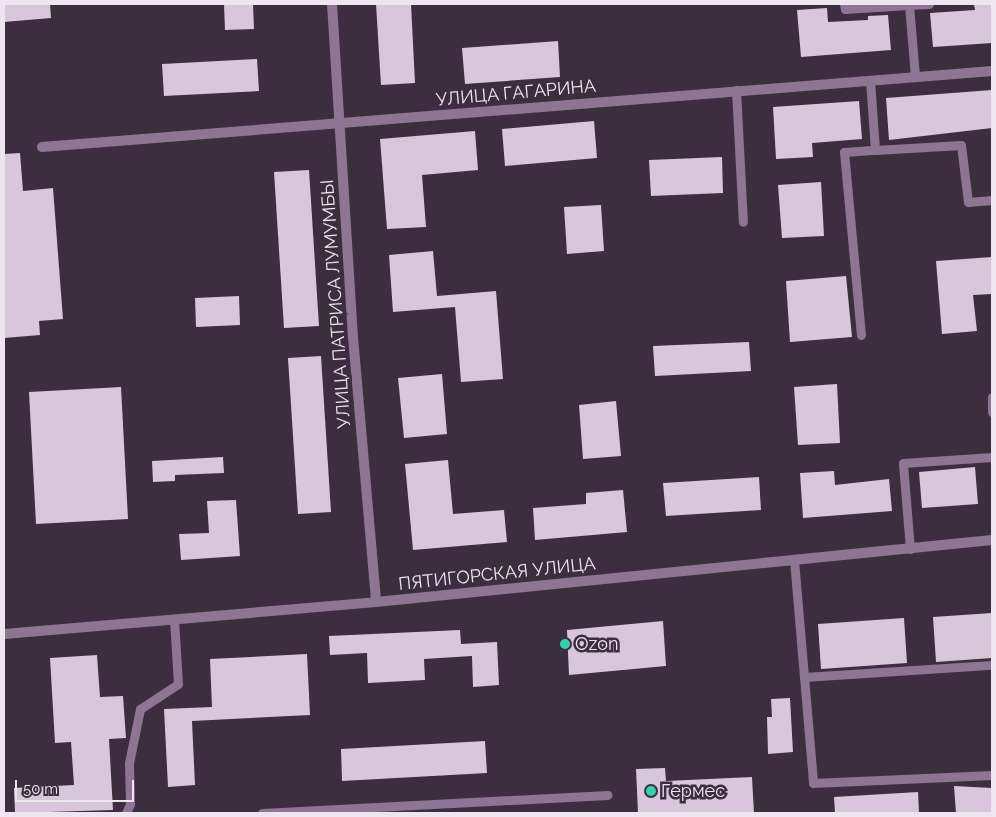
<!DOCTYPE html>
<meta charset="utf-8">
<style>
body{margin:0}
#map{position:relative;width:996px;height:817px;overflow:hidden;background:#3d2e3f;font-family:Raleway,sans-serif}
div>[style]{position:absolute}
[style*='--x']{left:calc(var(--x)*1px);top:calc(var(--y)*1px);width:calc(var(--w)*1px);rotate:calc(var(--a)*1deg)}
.building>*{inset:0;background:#d8c6db}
.service>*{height:9px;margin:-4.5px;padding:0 4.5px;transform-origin:4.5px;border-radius:4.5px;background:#8e7593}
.minor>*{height:10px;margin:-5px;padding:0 5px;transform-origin:5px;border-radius:5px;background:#8e7593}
.tertiary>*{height:10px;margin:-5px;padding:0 5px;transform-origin:5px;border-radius:5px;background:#8e7593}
.dots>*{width:14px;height:14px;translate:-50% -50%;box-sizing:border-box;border:2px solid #3d2e3f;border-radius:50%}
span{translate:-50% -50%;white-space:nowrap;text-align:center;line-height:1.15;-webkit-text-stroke:5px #3d2e3f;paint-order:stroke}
.street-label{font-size:18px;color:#eee5f0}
.poi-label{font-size:18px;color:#eee5f0}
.left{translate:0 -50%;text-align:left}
.frame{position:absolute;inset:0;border:5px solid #eee5f0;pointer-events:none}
.scale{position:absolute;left:15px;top:780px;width:119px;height:22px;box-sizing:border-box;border:2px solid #eee5f0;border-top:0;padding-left:6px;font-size:15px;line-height:18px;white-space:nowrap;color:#eee5f0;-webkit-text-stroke:4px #3d2e3f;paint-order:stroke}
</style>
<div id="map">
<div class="building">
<i style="clip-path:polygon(4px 4px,50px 4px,51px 18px,4px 22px)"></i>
<i style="clip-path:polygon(224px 4px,253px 4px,254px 29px,225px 30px)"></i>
<i style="clip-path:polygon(376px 4px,411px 4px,415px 83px,381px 85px)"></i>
<i style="clip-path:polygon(974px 4px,992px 4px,992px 43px,933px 47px,930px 13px,975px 10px)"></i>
<i style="clip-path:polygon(827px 8px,828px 22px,868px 20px,868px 16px,888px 15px,891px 50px,801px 57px,797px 10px)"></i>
<i style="clip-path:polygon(558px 41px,560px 77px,465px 84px,462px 48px)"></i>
<i style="clip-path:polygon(257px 59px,259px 91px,164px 96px,162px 64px)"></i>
<i style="clip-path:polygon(992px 90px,992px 128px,889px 140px,886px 98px)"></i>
<i style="clip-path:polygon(859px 101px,862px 139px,812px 143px,813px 157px,776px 159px,773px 107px)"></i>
<i style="clip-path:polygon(594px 121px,597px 158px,505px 166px,502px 129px)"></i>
<i style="clip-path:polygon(475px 131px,478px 170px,422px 175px,426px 227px,387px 229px,380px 139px)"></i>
<i style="clip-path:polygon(20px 153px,23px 191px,53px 188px,63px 319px,39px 321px,40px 335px,4px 338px,4px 154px)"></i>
<i style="clip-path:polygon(722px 157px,723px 193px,651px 196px,649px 160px)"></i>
<i style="clip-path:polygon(309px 170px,319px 326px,284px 328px,274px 172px)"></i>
<i style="clip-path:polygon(821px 182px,824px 236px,782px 238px,778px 185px)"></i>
<i style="clip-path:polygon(601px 205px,604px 251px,567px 254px,564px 207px)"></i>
<i style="clip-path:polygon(433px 251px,437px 296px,496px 291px,503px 379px,461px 382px,455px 307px,393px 312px,389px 255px)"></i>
<i style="clip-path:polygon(992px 257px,992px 294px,973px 295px,977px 331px,942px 334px,936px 261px)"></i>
<i style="clip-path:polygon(846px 276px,852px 337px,790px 342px,786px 281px)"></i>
<i style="clip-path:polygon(239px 296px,240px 325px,196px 327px,195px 298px)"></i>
<i style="clip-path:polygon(749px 342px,751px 371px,655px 376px,653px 346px)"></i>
<i style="clip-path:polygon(321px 356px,331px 512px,298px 514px,288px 358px)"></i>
<i style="clip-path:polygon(442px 374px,447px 434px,404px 438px,398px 378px)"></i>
<i style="clip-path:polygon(837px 384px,840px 443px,798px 445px,794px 387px)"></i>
<i style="clip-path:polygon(121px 387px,128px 519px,36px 524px,29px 392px)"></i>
<i style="clip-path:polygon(616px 401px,621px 456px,583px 459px,579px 405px)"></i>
<i style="clip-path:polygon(223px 457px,224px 473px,175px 475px,175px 481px,153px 482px,152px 461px)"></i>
<i style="clip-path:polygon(448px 460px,453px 514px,504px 510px,507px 542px,413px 550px,405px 464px)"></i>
<i style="clip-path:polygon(975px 467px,978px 504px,922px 508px,919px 472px)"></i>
<i style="clip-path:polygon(834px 471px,835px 485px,889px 479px,892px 511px,803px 518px,800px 473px)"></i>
<i style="clip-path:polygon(759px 477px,761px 510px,666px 516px,663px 483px)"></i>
<i style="clip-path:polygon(623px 490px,627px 532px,535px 540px,533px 508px,586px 504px,586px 493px)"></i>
<i style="clip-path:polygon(236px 500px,240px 556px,181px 560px,179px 534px,209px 533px,207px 501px)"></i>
<i style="clip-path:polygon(992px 613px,992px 658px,936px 662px,933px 617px)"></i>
<i style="clip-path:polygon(904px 618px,907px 663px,821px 669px,818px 624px)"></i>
<i style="clip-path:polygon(663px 621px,666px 666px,569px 675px,567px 630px)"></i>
<i style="clip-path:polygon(460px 630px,461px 644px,497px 642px,499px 685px,473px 687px,472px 656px,424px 659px,425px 680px,368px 683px,367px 653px,330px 655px,329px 636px)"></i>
<i style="clip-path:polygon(307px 654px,310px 715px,192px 721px,195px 785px,168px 787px,164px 709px,212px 707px,210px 659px)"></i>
<i style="clip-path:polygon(97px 655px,100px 697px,123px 696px,126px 738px,109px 739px,113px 810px,15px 813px,14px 788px,74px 785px,71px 742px,55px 743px,50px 658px)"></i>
<i style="clip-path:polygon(790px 698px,793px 752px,768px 754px,767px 717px,772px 717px,771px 699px)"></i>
<i style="clip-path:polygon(485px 741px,487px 773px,342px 781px,341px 749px)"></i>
<i style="clip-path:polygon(665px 768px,666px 781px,752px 777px,754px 813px,638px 813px,636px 769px)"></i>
<i style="clip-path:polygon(954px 786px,992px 788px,992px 813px,956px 813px)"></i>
<i style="clip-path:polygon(918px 792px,919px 813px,835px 813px,834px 797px)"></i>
</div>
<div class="service">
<i style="--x:844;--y:4;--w:5;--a:79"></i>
<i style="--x:845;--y:9;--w:64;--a:-3.6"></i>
<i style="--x:909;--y:5;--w:72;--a:85.2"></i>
<i style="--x:909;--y:5;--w:20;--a:-3"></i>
<i style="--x:736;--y:90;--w:132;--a:87"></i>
<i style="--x:875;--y:150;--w:86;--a:-3.3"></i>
<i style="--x:961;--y:145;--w:57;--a:83"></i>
<i style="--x:968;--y:202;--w:24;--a:-5"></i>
<i style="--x:861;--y:335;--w:184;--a:-95.3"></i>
<i style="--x:844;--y:152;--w:31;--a:-4"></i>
<i style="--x:875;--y:150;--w:69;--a:-94.1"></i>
<i style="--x:992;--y:397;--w:15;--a:90"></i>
<i style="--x:910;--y:549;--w:86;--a:-94.7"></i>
<i style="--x:903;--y:463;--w:89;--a:-3.9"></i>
<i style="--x:794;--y:560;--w:224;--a:85.1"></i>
<i style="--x:813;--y:783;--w:179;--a:-2.6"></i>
<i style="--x:804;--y:677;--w:188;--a:-3.7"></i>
<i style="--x:126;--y:813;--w:10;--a:-66"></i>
<i style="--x:130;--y:804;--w:41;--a:-91.4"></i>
<i style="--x:129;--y:763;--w:55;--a:-78.5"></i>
<i style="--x:140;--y:709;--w:45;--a:-33.3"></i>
<i style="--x:178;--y:684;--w:65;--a:-93.5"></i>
<i style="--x:262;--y:813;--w:346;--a:-3"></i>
</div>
<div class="minor">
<i style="--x:42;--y:147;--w:953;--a:-4.57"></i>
<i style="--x:4;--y:634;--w:373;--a:-4.9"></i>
</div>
<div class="tertiary">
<i style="--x:332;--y:4;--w:334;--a:86.4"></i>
<i style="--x:353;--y:337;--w:266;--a:85"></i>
<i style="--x:376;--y:602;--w:619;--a:-5.75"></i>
</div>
<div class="dots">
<i style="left:565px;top:644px;background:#2ed4ab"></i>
<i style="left:651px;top:791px;background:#2ed4ab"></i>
</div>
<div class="street-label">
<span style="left:516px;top:93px;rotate:-5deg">УЛИЦА ГАГАРИНА</span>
<span style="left:336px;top:304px;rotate:-94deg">УЛИЦА ПАТРИСА ЛУМУМБЫ</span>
<span style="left:497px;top:574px;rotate:-6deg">ПЯТИГОРСКАЯ УЛИЦА</span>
</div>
<div class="poi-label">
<span class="left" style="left:575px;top:644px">Ozon</span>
<span class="left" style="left:661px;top:791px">Гермес</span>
</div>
<div class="frame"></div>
<div class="scale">50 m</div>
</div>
